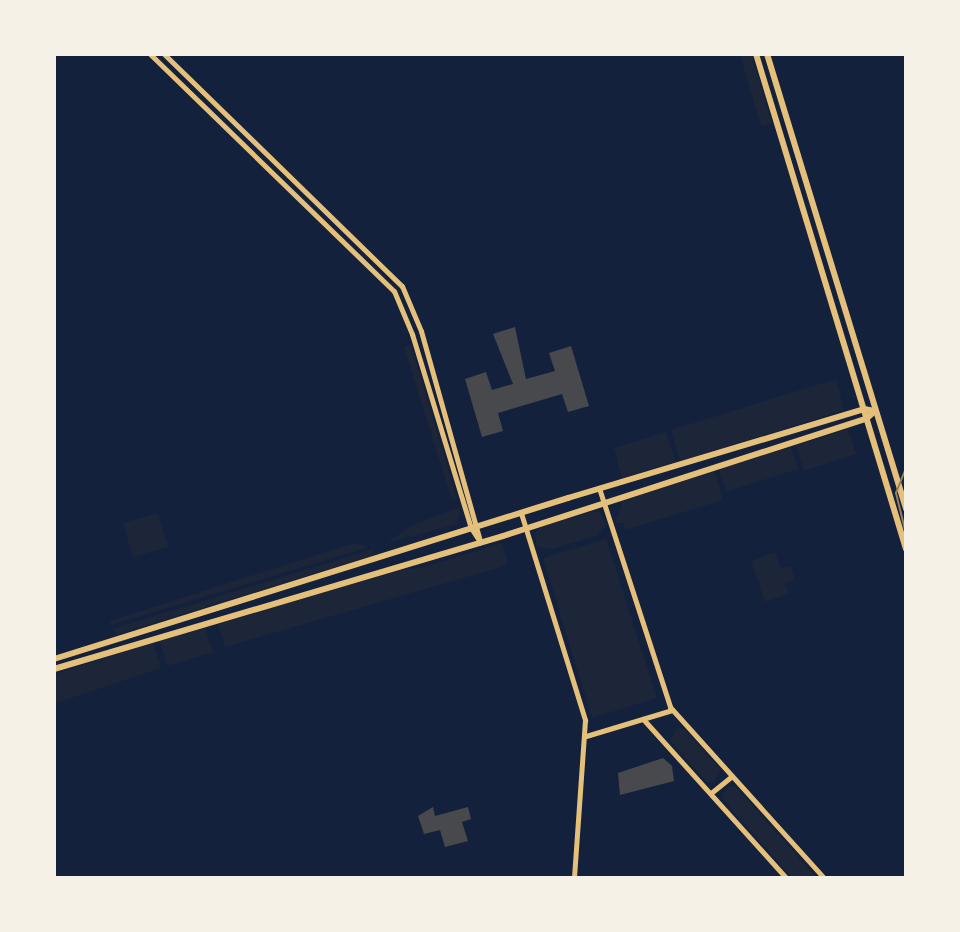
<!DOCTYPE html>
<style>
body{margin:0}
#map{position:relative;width:960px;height:932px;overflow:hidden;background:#14213d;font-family:"Nunito Sans",sans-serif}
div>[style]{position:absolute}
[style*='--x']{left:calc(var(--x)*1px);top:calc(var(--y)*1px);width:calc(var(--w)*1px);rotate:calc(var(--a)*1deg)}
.green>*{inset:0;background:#1d2539}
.building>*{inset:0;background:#48494c}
.minor>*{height:5px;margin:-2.5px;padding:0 2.5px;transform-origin:2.5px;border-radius:2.5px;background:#e5c07b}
.tertiary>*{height:6px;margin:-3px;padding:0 3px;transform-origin:3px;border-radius:3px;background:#e5c07b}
.tram>*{height:2px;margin:-1px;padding:0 1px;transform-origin:1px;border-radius:1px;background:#918062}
span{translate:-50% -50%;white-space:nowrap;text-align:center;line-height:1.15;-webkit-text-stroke:7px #f6f1e7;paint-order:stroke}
.frame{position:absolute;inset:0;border:56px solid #f6f1e7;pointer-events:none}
</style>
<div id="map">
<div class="green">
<i style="clip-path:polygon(740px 54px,751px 54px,772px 123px,762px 126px,759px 120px)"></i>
<i style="clip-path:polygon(411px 345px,457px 499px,452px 500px,404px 347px)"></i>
<i style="clip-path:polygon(836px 379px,844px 410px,680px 461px,671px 430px)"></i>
<i style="clip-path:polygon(848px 429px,856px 454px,804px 471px,796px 445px)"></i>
<i style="clip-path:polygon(666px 432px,675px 462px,622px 478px,614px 448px)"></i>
<i style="clip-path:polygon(791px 447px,798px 469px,726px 492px,719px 469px)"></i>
<i style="clip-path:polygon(714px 470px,723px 500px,625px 530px,623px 523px,616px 523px,623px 500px)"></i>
<i style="clip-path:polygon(460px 507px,457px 524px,386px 543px,411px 526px)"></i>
<i style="clip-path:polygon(592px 511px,601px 513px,606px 525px,596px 536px,553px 549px,537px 547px,535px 533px,541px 527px)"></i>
<i style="clip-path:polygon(158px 513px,168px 547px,133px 557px,123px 523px)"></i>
<i style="clip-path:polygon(606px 539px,657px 698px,592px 718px,543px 558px)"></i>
<i style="clip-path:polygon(354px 543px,369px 547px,111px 625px,110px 621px)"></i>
<i style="clip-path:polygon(502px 543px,508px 563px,501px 567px,225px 647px,218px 624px,393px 570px,421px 568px)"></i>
<i style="clip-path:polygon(374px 549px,371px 556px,118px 634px,112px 629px)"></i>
<i style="clip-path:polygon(775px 552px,781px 569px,791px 566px,795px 579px,785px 583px,789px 594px,765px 602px,751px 561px)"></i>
<i style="clip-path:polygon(205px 627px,213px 652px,167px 666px,160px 641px)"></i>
<i style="clip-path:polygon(153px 643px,161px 668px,56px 703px,54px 674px)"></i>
<i style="clip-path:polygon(677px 728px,684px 729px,721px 770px,714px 782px,707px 782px,670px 741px)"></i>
<i style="clip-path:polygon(727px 787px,736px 787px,817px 878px,792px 878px,722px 798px)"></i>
</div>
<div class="building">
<i style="clip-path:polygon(515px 327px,526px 379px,555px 371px,549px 353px,571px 346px,589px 406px,568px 412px,562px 394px,498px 413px,503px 431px,482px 437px,465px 379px,486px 372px,492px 390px,513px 384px,493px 334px)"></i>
<i style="clip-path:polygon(663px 758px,672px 766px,674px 781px,620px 795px,618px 773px)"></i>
<i style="clip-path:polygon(433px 807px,435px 816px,468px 807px,471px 819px,462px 822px,468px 841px,445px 847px,440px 830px,424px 834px,418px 816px)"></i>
</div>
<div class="minor">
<i style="--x:150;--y:54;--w:340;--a:44.2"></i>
<i style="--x:394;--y:291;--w:47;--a:67.3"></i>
<i style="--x:412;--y:334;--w:203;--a:73.1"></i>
<i style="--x:471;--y:528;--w:17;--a:57"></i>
<i style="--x:164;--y:54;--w:332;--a:44.3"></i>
<i style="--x:402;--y:286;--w:49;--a:67.1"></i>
<i style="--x:421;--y:331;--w:218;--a:74.3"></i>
<i style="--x:600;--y:491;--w:227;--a:72"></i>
<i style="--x:670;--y:707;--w:230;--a:48"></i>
<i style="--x:521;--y:513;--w:217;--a:72.8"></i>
<i style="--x:585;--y:720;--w:158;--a:94"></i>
<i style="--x:643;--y:719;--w:214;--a:48"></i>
<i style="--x:586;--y:736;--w:90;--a:-16.8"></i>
<i style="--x:711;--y:793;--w:27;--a:-39"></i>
</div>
<div class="tertiary">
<i style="--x:756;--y:54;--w:517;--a:73.14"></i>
<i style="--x:767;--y:54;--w:476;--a:73"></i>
<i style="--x:54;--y:659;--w:539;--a:-17.39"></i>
<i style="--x:568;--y:498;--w:309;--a:-16.7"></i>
<i style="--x:864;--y:409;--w:11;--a:10"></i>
<i style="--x:54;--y:669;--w:468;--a:-16.5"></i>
<i style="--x:503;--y:536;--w:381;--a:-17.9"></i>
<i style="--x:866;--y:419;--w:12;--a:-42"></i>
</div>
<div class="tram">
<i style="--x:906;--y:468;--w:27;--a:112"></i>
<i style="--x:896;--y:493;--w:42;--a:76.3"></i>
</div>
<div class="frame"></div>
</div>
